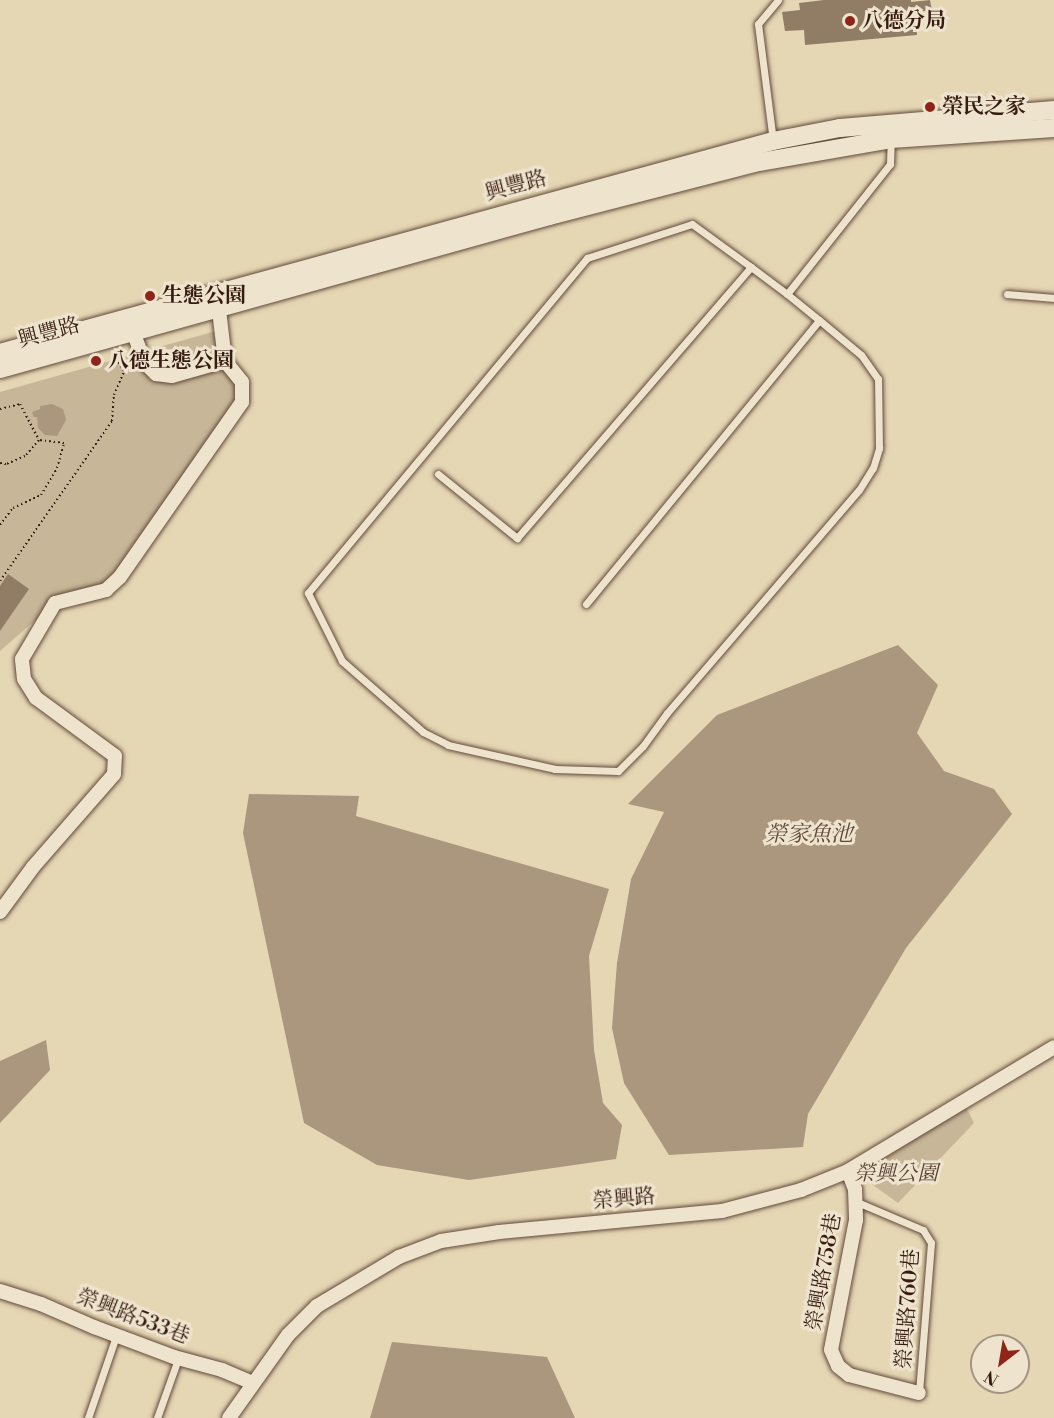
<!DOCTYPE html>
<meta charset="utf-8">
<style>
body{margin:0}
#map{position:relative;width:1054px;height:1418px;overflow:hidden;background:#e5d6b4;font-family:"Libre Bodoni","Noto Serif TC",serif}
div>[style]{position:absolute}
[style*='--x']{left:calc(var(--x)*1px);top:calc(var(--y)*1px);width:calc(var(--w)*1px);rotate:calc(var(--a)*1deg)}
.green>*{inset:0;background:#c7b698}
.water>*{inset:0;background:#aa977d}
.building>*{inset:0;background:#917d66}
.path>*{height:2px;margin-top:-1px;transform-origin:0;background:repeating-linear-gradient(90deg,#371c11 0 1.5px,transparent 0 4.5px)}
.roads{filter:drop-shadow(0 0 2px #624a3a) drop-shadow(0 0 2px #624a3a)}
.lane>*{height:7px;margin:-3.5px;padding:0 3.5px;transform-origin:3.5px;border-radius:3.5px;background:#eee4ce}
.street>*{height:14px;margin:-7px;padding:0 7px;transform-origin:7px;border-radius:7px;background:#eee4ce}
.secondary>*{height:18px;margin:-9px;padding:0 9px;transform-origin:9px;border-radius:9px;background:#eee4ce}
.dots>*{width:16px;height:16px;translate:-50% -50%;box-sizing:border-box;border:3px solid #eee4ce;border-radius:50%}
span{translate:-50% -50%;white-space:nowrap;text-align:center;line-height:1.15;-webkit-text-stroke:6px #eee4ce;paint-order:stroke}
.poi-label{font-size:21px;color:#371c11;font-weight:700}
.left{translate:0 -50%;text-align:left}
.street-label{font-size:21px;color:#371c11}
.park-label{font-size:21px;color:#5b4233;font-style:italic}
.water-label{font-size:22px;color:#5f4737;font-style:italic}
.north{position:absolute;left:970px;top:1334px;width:60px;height:60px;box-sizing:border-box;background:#eee4ce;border:2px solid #a59482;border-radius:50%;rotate:211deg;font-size:16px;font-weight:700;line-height:24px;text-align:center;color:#371c11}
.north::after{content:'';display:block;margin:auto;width:21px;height:27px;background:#8f2418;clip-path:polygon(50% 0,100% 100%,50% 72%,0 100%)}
</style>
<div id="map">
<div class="green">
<i style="clip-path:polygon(223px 329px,242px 402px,120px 577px,55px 603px,0 651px,0 392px)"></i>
<i style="clip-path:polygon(966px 1107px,974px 1123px,898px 1203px,855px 1172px)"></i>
</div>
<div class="water">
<i style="clip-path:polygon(52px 404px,63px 409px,66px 420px,57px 436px,45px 435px,38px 428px,37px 417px,34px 417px,32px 412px,40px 409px,40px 406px)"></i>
<i style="clip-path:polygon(898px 645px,938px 685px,917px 733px,944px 771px,994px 789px,1012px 814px,906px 948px,808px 1114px,803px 1147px,669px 1155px,624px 1083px,612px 1028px,617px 963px,631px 879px,664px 812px,628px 804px,717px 715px)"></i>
<i style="clip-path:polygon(249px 794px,359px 796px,356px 816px,609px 889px,589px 956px,594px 1050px,603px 1103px,622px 1125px,616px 1159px,469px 1180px,377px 1165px,304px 1123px,243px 833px)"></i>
<i style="clip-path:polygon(46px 1040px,50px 1070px,0 1123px,0 1061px)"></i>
<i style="clip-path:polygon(392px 1342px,547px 1357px,575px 1418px,370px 1418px)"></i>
</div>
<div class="building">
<i style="clip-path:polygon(824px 0,911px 0,911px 2px,930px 0,932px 11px,915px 11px,917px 35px,805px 45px,804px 30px,785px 31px,782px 12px,800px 10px,799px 3px)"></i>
<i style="clip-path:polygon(8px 574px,29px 589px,0 631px,0 586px)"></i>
</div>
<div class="path">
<i style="--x:0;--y:409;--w:21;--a:-14"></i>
<i style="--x:20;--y:404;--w:41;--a:62.2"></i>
<i style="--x:39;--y:440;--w:21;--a:131"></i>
<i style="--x:25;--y:456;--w:21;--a:157"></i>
<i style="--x:6;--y:464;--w:6;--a:-171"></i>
<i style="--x:0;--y:525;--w:21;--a:-53"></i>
<i style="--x:13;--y:508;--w:31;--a:-25"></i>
<i style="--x:41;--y:495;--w:31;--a:-59"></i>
<i style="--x:57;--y:468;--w:26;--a:-74"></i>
<i style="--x:64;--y:443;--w:25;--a:-173"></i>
<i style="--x:0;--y:581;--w:195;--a:-55"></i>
<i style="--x:112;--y:421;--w:26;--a:-86"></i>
<i style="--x:114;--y:395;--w:26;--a:-67"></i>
<i style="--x:124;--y:371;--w:19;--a:-122"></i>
</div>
<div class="roads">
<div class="lane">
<i style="--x:773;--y:141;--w:118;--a:-97.3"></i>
<i style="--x:758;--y:24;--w:31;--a:-50"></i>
<i style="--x:751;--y:267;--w:73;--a:-143.9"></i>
<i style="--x:692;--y:224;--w:110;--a:162.1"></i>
<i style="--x:587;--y:258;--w:436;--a:129.8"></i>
<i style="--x:308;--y:593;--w:76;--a:63.4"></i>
<i style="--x:342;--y:661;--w:108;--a:41.2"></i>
<i style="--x:423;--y:732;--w:28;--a:27"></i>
<i style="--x:448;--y:745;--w:110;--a:12.6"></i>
<i style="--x:555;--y:769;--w:63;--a:1.8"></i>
<i style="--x:618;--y:771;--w:35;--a:-45"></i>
<i style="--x:643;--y:746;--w:41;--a:-54"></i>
<i style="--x:667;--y:713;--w:294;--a:-49.3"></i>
<i style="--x:859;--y:490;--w:26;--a:-58"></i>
<i style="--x:873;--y:468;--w:21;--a:-73"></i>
<i style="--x:879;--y:448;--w:69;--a:-90.8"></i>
<i style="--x:878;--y:379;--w:29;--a:-125"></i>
<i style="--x:861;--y:355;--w:55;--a:-140.2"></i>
<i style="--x:1007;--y:294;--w:47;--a:4.9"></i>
<i style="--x:438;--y:474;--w:102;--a:39"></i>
<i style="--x:517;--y:538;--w:358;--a:-49.2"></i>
<i style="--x:751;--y:267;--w:45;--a:36.9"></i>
<i style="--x:787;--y:294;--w:166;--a:-51.6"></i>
<i style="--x:890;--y:164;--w:23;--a:-88"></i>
<i style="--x:586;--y:604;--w:367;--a:-50.6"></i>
<i style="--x:819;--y:320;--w:41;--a:-140.9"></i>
<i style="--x:857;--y:1202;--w:72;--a:23"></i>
<i style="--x:923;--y:1230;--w:15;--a:58"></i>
<i style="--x:931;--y:1243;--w:150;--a:94.6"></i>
<i style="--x:88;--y:1418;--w:87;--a:-71.1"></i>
<i style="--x:157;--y:1418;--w:63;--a:-70.4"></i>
</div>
<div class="street">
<i style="--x:130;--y:324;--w:42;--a:69"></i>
<i style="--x:145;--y:363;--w:16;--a:45"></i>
<i style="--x:156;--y:374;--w:16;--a:7"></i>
<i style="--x:172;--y:376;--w:55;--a:-15.8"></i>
<i style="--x:0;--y:912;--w:56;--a:-53.7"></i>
<i style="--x:33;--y:867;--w:123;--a:-48.9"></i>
<i style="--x:114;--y:774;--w:18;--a:-87"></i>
<i style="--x:115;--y:756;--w:98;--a:-143.7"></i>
<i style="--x:36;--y:698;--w:22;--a:-122"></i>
<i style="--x:24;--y:679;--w:20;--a:-96"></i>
<i style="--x:22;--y:659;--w:65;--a:-59.5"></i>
<i style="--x:55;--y:603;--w:53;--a:-14.3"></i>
<i style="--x:106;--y:590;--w:19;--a:-43"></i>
<i style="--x:120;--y:577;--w:213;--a:-55.1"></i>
<i style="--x:242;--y:402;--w:20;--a:-90"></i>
<i style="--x:242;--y:382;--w:27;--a:-129"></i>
<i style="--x:225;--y:361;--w:60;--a:-96.7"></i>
<i style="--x:848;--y:1171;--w:19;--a:69"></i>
<i style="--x:855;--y:1189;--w:31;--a:88"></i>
<i style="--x:856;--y:1220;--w:132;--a:100.9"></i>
<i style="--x:831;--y:1350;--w:17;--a:66"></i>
<i style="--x:838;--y:1366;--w:14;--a:39"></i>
<i style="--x:849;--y:1375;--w:72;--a:14.4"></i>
<i style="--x:0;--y:1291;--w:43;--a:17.6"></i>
<i style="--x:41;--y:1304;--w:58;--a:23.5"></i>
<i style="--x:94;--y:1327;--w:85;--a:20.6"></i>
<i style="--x:174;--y:1357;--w:50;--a:15.2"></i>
<i style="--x:222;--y:1370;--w:33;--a:23"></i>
<i style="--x:229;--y:1418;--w:102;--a:-54.6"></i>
<i style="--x:288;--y:1335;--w:41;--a:-45"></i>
<i style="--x:317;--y:1306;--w:96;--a:-30.9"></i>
<i style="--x:399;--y:1257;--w:45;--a:-20.9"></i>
<i style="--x:441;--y:1241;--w:59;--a:-8.8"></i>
<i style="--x:499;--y:1232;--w:224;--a:-5.4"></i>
<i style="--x:722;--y:1211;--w:82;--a:-14.9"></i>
<i style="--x:801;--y:1190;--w:51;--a:-22"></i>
<i style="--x:848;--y:1171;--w:240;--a:-31"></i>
</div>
<div class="secondary">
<i style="--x:0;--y:353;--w:802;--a:-15.34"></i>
<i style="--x:773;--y:141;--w:68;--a:-11"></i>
<i style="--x:840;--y:128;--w:215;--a:-4.8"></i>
<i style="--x:0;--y:369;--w:570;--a:-15.57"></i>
<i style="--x:549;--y:216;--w:212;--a:-14.5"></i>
<i style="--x:754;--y:163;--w:139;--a:-9.9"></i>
<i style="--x:891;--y:139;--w:163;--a:-3.9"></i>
</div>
</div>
<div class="dots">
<i style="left:850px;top:21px;background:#8f2418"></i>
<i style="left:930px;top:107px;background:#8f2418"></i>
<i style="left:150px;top:296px;background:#8f2418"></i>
<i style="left:96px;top:361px;background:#8f2418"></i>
</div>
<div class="poi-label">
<span class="left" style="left:862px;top:21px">八德分局</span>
<span class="left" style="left:942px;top:107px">榮民之家</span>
<span class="left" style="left:162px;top:296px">生態公園</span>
<span class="left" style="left:108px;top:361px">八德生態公園</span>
</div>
<div class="street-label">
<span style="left:516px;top:186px;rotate:-15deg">興豐路</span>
<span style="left:49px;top:333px;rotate:-15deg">興豐路</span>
<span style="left:624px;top:1199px;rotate:-5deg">榮興路</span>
<span style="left:824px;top:1272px;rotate:-80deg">榮興路758巷</span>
<span style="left:908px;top:1309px;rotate:-86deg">榮興路760巷</span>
<span style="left:133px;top:1317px;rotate:21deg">榮興路533巷</span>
</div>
<div class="park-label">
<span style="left:896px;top:1174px">榮興公園</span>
</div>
<div class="water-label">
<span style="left:809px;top:835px">榮家魚池</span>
</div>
<div class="north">N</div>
</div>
